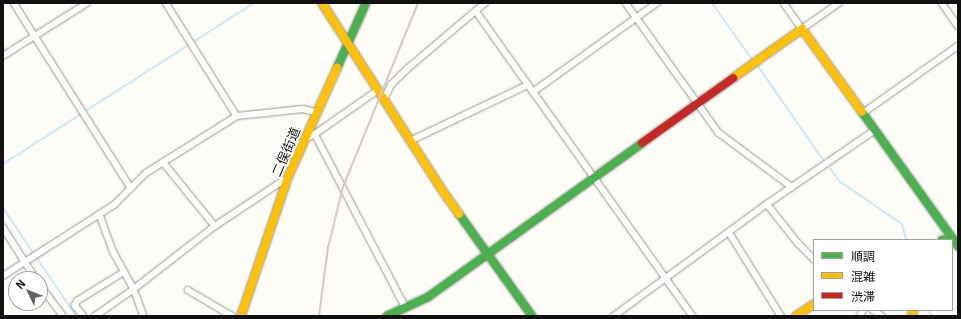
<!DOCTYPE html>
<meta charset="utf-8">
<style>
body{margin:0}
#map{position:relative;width:961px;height:319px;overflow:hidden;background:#fdfcf7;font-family:Georgia,"Noto Sans JP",serif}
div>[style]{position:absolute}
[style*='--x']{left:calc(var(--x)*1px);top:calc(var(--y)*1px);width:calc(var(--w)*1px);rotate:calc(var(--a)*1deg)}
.stream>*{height:2px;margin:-1px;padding:0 1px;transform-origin:1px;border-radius:1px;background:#cde8f7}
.roads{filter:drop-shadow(0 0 1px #979795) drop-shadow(0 0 1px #979795)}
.street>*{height:5.5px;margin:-2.75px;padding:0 2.75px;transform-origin:2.75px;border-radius:2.75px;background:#fffffe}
.fast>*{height:8px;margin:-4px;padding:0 4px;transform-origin:4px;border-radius:4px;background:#4caf50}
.slow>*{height:8px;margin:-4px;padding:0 4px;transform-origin:4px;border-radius:4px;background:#ffc107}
.jam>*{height:8px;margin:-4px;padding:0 4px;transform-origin:4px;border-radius:4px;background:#c62828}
.rail>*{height:2px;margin:-1px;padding:0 1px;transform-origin:1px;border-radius:1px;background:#d9c6c7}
span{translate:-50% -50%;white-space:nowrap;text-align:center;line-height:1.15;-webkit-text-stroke:4px #fff;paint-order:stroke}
.street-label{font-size:13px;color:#111}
.frame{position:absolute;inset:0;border:4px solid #111;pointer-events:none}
.legend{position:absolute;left:813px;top:239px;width:140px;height:72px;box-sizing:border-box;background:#fff;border:1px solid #a0a0a0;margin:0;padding:5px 7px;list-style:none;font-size:12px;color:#111}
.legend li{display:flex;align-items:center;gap:8px;height:20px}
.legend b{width:20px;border:1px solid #a0a0a0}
.north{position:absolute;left:8px;top:271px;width:40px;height:40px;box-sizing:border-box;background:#fff;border:1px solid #a0a0a0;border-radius:50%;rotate:313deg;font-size:11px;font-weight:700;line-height:16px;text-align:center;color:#111}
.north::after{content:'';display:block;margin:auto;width:14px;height:18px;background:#646362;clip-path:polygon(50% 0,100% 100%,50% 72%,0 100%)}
</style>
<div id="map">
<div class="stream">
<i style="--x:712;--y:3;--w:71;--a:54.7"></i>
<i style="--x:757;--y:65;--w:117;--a:55.1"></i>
<i style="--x:3;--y:164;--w:298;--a:-32.7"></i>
<i style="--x:830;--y:168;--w:16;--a:55"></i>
<i style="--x:839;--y:181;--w:76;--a:34.3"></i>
<i style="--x:902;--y:224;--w:16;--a:76"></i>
<i style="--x:3;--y:208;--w:130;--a:55.9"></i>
<i style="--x:927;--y:310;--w:8;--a:50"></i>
</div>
<div class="roads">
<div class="street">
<i style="--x:14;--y:3;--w:219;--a:57.7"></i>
<i style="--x:166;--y:3;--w:133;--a:57.9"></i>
<i style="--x:626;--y:3;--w:160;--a:54.4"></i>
<i style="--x:719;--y:133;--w:91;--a:36.5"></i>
<i style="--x:784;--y:3;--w:32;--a:55"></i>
<i style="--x:802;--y:29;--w:45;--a:-35.1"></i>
<i style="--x:942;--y:3;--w:28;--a:55"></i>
<i style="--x:476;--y:11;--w:374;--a:54.6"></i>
<i style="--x:3;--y:56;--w:99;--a:-32.2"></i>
<i style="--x:533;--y:92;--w:153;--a:-35.7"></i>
<i style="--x:384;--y:99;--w:16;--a:-63"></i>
<i style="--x:391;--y:85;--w:23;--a:-45"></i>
<i style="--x:407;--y:69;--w:102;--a:-40.2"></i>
<i style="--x:863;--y:113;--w:116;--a:-35.2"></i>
<i style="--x:315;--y:134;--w:196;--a:62.4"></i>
<i style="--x:305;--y:139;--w:11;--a:-27"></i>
<i style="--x:315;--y:134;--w:77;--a:-34.9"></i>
<i style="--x:410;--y:141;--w:131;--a:-25.4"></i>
<i style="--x:163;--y:162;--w:82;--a:50.9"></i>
<i style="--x:767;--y:204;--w:50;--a:51.5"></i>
<i style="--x:798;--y:243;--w:23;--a:45"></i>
<i style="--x:100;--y:215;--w:38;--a:70"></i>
<i style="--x:113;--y:251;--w:43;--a:61.1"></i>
<i style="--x:134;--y:289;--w:29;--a:70"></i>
<i style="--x:3;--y:227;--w:62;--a:57.6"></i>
<i style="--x:729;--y:232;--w:99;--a:58.2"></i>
<i style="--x:3;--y:276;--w:132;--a:-32.6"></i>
<i style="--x:114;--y:205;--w:45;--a:-45"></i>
<i style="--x:146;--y:173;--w:107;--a:-32.1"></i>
<i style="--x:237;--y:116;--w:66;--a:-6.1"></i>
<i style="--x:303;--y:109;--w:13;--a:13"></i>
<i style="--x:40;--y:285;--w:39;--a:53"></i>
<i style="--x:188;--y:290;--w:51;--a:30.6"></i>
<i style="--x:873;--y:310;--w:11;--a:34"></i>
<i style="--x:83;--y:316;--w:13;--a:-129"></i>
<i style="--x:75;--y:306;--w:5;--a:-68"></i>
<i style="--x:77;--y:301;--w:55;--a:-31.7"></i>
<i style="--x:95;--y:316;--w:47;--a:-34.7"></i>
<i style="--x:134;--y:289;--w:103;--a:-37.9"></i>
<i style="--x:215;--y:226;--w:87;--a:-33.7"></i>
<i style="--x:614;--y:316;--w:190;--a:-36.2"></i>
<i style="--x:767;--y:204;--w:131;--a:-34.4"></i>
<i style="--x:860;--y:316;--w:7;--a:-63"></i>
</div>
<div class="fast">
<i style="--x:337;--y:68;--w:71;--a:-66"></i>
<i style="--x:862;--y:112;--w:165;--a:54.4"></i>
<i style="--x:459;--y:214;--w:125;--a:54.4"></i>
<i style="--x:942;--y:240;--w:9;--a:0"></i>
<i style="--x:387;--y:316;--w:45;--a:-24.9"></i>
<i style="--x:428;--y:297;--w:264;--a:-35.7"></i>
</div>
<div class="slow">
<i style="--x:322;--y:3;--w:219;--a:57.3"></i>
<i style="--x:440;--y:187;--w:33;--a:55"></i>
<i style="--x:733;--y:78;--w:85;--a:-35.4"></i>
<i style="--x:802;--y:29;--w:102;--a:54.1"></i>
<i style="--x:241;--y:316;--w:147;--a:-71.3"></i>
<i style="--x:288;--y:177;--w:120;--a:-65.8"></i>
<i style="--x:796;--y:316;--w:22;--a:-34"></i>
<i style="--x:911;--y:316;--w:7;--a:-63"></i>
</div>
<div class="jam">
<i style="--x:642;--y:143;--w:112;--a:-35.5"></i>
</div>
</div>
<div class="rail">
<i style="--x:319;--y:316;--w:69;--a:-82.5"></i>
<i style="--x:328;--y:248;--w:63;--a:-76.2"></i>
<i style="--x:343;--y:187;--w:199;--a:-67.8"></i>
</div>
<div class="street-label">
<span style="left:286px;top:152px;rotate:-67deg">二俣街道</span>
</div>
<div class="frame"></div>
<ul class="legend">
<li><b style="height:5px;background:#4caf50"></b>順調</li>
<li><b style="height:5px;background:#ffc107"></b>混雑</li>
<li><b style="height:5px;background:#c62828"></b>渋滞</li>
</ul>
<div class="north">N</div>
</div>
